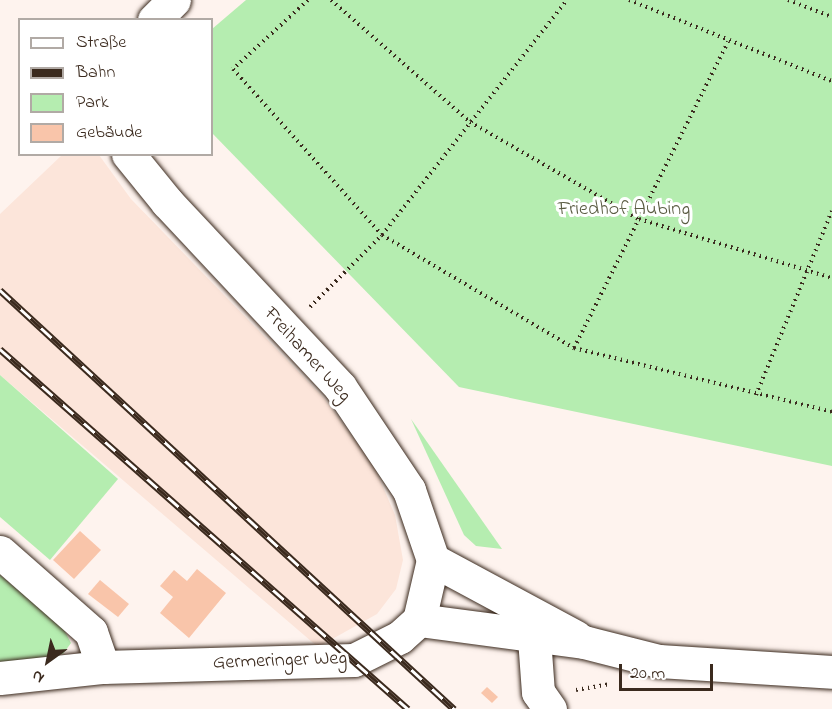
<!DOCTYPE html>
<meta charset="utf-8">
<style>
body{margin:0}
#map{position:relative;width:832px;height:709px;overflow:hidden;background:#fef3ee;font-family:"Indie Flower",sans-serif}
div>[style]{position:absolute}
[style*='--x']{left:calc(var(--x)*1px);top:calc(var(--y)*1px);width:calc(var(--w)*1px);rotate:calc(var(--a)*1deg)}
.built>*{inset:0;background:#fce5da}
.green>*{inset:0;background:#b5edb0}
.building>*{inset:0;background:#f9c5aa}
.path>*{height:4px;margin-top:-2px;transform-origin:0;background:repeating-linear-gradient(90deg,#3b2a1e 0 1.5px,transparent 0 6px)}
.roads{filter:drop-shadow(0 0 2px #3b2a1e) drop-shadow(0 0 2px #3b2a1e)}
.minor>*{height:33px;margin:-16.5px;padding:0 16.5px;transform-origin:16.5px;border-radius:16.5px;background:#fff}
.rail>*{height:7px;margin-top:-3.5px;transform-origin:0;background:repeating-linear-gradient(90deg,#fff 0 14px,#3b2a1e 0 28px);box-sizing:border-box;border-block:2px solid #3b2a1e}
span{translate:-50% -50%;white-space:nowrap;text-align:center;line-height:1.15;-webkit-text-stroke:6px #fff;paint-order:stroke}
.park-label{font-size:20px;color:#5a5b42}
.street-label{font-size:20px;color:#3b2a1e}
.legend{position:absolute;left:18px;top:18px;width:195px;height:138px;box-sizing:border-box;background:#fff;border:2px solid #b1aaa5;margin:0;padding:8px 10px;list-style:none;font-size:18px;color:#3b2a1e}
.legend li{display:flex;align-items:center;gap:12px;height:30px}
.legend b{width:30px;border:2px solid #b1aaa5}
.north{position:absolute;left:18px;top:631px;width:60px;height:60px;-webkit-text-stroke:4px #fff;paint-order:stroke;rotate:213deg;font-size:16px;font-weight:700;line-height:24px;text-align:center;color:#3b2a1e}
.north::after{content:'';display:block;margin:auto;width:21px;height:27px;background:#3b2a1e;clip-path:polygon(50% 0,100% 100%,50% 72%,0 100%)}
.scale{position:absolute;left:619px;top:664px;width:94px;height:27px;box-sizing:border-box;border:3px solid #3b2a1e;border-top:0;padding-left:8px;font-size:18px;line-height:21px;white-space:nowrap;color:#3b2a1e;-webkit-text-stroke:4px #fff;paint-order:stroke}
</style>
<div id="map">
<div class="built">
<i style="clip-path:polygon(62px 155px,99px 155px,131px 199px,324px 398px,374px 466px,395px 515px,403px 560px,396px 589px,377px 614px,318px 647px,0 375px,0 214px)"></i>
</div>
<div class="green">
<i style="clip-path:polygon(246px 0,832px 0,832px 466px,459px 387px,212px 133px,212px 29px)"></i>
<i style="clip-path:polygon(0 375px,118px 479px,50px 560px,0 517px)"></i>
<i style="clip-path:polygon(411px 419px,502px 549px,476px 546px,464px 535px)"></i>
<i style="clip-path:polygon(0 575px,63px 628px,71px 643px,63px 654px,0 664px)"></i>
</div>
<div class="building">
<i style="clip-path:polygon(80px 531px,101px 550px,74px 579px,53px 560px)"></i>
<i style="clip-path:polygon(197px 569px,226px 593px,189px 638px,160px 613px,173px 597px,160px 586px,174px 570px,187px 581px)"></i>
<i style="clip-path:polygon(100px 580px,129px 604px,118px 617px,88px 594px)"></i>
<i style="clip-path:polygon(487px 687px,498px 697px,492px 703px,481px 693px)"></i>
</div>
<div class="path">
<i style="--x:308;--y:0;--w:102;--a:137.4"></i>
<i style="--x:233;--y:69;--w:223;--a:48.1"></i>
<i style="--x:382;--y:235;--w:223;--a:30.5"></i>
<i style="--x:574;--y:348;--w:266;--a:13.9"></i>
<i style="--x:331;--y:0;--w:185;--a:41.3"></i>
<i style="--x:470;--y:122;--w:195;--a:29.9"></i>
<i style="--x:639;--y:219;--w:202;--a:17"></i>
<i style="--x:629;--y:0;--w:219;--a:21.8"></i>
<i style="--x:788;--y:0;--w:47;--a:21.1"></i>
<i style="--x:310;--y:307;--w:102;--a:-45"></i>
<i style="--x:382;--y:235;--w:299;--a:-51.8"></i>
<i style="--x:574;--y:348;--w:343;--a:-63.3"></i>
<i style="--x:756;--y:395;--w:199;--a:-67.6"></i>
<i style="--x:576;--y:690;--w:35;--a:-10"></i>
</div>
<div class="roads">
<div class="minor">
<i style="--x:154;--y:20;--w:28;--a:-45"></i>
<i style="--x:128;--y:154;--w:62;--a:50.9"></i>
<i style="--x:167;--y:202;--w:253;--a:46.9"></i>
<i style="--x:340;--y:387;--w:124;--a:56.2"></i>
<i style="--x:409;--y:490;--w:74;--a:71.1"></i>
<i style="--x:433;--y:560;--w:62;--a:103.1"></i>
<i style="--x:0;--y:552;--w:121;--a:41.3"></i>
<i style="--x:91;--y:632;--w:37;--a:71"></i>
<i style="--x:433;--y:560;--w:162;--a:28.3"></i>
<i style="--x:534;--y:638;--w:54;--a:85.8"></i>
<i style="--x:538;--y:692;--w:21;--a:55"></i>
<i style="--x:0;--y:678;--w:104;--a:-6.1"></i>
<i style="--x:103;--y:667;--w:251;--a:-1.6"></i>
<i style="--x:354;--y:660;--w:51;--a:-26.6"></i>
<i style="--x:400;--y:637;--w:25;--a:-42"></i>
<i style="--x:419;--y:620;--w:166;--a:7.6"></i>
<i style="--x:584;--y:642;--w:77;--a:14.2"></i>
<i style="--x:659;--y:661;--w:173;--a:3.6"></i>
</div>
</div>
<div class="rail">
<i style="--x:0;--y:290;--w:618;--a:42.7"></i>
<i style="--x:0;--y:349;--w:544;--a:41.42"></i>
</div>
<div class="park-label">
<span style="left:624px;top:209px">Friedhof Aubing</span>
</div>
<div class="street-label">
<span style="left:307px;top:355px;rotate:48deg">Freihamer Weg</span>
<span style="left:280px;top:661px;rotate:-2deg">Germeringer Weg</span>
</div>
<ul class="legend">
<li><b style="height:8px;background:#fff"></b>Straße</li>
<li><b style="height:8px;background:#3b2a1e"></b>Bahn</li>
<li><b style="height:16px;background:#b5edb0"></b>Park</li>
<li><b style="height:16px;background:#f9c5aa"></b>Gebäude</li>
</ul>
<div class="north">N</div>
<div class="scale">20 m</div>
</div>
